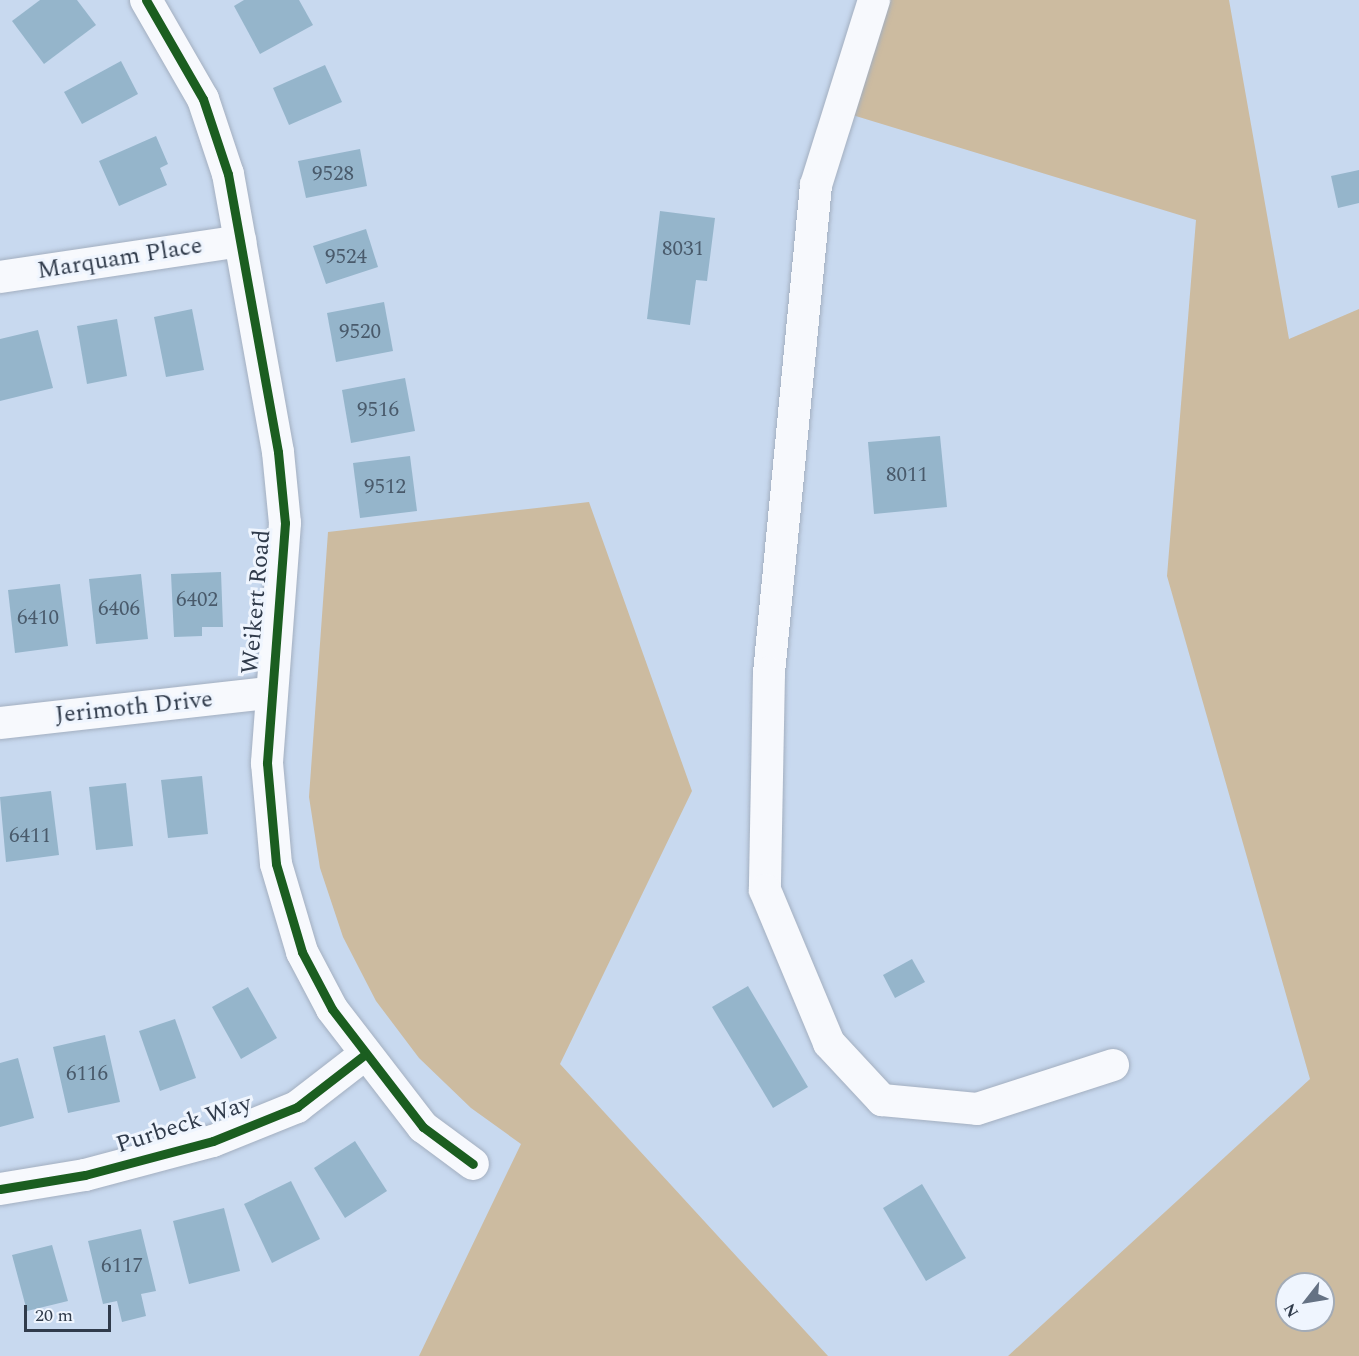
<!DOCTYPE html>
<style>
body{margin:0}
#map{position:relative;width:1359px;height:1356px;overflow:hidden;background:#c8d9ef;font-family:Spectral,serif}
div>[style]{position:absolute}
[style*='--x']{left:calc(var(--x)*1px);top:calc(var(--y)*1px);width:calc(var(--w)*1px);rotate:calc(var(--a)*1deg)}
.green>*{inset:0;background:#ccbba0}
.building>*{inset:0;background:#95b5cb}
.roads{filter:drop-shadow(0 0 2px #a3afc0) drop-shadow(0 0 2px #a3afc0)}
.minor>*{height:32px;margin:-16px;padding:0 16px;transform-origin:16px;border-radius:16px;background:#f7f9fd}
.cycleway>*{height:9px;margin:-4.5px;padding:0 4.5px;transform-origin:4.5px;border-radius:4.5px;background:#1b5e20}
span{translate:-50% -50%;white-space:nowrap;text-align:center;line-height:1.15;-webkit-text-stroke:6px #eff5fe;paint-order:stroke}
.number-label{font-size:21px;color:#495a6b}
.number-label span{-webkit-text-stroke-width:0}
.street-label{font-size:24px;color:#303b4b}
.north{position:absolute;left:1275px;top:1272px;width:60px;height:60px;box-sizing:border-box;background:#eff5fe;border:2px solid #a3abb6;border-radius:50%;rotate:239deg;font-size:16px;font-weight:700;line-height:24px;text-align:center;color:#303b4b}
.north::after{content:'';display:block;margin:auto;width:21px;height:27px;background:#657284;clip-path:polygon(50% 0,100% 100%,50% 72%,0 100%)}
.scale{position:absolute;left:24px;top:1305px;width:87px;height:27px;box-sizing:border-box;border:3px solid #303b4b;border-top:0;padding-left:8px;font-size:18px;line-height:21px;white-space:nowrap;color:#303b4b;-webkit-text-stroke:4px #eff5fe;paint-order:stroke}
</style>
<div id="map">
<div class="green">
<i style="clip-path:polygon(evenodd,879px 0,1229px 0,1289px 339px,1359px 309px,1359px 1356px,1008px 1356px,1310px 1079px,1167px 576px,1196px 220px,836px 110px,879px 0,1287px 1284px,1323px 1284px,1323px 1320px,1287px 1320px,1287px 1284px)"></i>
<i style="clip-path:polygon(589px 502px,692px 791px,560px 1064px,828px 1356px,419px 1356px,521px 1144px,471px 1108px,419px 1058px,376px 1001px,343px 937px,320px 868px,309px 797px,328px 532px)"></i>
</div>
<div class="building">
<i style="clip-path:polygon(40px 0,77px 0,96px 25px,44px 64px,12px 21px)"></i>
<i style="clip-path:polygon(244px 0,299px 0,313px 25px,260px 54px,234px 6px)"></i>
<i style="clip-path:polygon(121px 61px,138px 94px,82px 124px,64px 92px)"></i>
<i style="clip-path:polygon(325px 65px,342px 102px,289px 125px,273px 88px)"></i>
<i style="clip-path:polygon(156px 136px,168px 164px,160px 168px,167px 185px,119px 206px,99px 161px)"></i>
<i style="clip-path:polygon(360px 149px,367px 186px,306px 198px,298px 161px)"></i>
<i style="clip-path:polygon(1359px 170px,1359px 203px,1338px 208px,1331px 176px)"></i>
<i style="clip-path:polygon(660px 211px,715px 218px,707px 281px,696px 280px,690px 325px,647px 319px)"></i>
<i style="clip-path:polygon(366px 229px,378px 267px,326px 284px,313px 246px)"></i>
<i style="clip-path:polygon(384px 302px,393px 351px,336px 362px,327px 313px)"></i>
<i style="clip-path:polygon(192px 309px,204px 370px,166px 377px,154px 317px)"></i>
<i style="clip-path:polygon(117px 319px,127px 376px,87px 384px,77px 326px)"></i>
<i style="clip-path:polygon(38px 330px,53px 388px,0 401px,0 339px)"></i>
<i style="clip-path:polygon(405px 378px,415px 431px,351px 443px,342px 390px)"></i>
<i style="clip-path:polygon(940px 436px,947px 507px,874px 514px,868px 442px)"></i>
<i style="clip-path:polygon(410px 456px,417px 511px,360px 518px,353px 463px)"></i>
<i style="clip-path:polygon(221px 572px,223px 627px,202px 627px,202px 636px,174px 637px,171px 574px)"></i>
<i style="clip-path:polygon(141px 574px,148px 639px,96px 644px,89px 579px)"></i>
<i style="clip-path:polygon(60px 584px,68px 646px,15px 653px,8px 590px)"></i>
<i style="clip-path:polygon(202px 776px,208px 834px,168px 838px,161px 780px)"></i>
<i style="clip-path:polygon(126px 783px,133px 846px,96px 850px,89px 787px)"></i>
<i style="clip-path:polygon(51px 791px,59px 855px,6px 862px,0 797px)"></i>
<i style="clip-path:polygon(912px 959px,925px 982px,895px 998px,883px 975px)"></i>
<i style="clip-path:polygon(748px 986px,808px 1087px,773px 1108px,712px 1007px)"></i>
<i style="clip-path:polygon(248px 987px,277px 1038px,241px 1059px,212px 1007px)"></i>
<i style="clip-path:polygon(175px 1019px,196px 1078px,160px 1091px,139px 1031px)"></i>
<i style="clip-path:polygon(105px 1035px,120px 1102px,68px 1113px,53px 1047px)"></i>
<i style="clip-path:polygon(18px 1058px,34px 1118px,0 1127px,0 1063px)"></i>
<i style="clip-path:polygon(355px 1141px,387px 1191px,345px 1218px,314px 1168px)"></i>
<i style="clip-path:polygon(291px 1181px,320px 1239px,272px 1263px,244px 1204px)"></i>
<i style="clip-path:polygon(922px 1184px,966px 1258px,926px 1281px,883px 1208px)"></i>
<i style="clip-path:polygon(224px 1208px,240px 1271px,189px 1284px,173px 1221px)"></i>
<i style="clip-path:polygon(141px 1229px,156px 1291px,141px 1294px,146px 1316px,122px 1322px,117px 1301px,103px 1304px,88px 1241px)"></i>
<i style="clip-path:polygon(52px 1245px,68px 1301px,27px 1311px,12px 1255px)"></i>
</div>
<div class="roads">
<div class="minor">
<i style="--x:146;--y:0;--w:114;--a:60.1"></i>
<i style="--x:203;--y:99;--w:79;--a:71.6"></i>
<i style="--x:228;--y:174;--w:282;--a:79.8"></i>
<i style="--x:278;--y:452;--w:71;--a:84.4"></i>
<i style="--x:285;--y:523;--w:241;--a:94.3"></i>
<i style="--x:267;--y:763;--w:101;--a:84.9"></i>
<i style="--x:276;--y:864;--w:92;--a:73.5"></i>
<i style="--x:302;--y:952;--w:64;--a:62.2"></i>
<i style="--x:332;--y:1009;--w:149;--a:52.4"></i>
<i style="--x:423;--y:1127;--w:62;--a:36.5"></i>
<i style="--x:874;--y:0;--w:194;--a:107.4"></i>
<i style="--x:816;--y:185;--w:490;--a:95.5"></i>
<i style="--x:769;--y:673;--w:217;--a:91.1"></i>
<i style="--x:765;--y:890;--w:166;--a:67.3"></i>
<i style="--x:829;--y:1043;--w:78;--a:47.1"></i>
<i style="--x:882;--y:1100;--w:95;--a:5.4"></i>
<i style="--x:977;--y:1109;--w:143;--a:-17.9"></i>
<i style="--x:0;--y:277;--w:243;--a:-8.5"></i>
<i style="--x:0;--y:723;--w:270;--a:-6.4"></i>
<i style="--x:0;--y:1189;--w:86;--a:-9.4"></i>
<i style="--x:85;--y:1175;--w:132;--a:-14.9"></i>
<i style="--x:213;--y:1141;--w:91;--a:-22"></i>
<i style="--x:297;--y:1107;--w:83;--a:-37.7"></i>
</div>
</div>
<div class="cycleway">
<i style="--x:146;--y:0;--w:114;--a:60.1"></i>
<i style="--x:203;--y:99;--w:79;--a:71.6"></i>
<i style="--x:228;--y:174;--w:282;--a:79.8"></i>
<i style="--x:278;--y:452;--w:71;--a:84.4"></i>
<i style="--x:285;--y:523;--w:241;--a:94.3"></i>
<i style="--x:267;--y:763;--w:101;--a:84.9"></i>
<i style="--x:276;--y:864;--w:92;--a:73.5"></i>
<i style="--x:302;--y:952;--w:64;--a:62.2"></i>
<i style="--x:332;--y:1009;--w:149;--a:52.4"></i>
<i style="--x:423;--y:1127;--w:62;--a:36.5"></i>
<i style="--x:0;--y:1189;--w:86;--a:-9.4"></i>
<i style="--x:85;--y:1175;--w:132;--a:-14.9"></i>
<i style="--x:213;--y:1141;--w:91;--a:-22"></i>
<i style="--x:297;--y:1107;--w:83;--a:-37.7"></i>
</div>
<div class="number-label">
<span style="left:333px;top:174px">9528</span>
<span style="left:683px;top:249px">8031</span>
<span style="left:346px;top:257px">9524</span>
<span style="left:360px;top:332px">9520</span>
<span style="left:378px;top:410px">9516</span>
<span style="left:907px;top:475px">8011</span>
<span style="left:385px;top:487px">9512</span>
<span style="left:197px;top:600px">6402</span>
<span style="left:119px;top:609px">6406</span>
<span style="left:38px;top:618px">6410</span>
<span style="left:30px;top:836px">6411</span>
<span style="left:87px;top:1074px">6116</span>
<span style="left:122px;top:1266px">6117</span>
</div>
<div class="street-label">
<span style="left:120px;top:259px;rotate:-9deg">Marquam Place</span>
<span style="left:257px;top:602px;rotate:-85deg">Weikert Road</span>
<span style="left:134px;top:708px;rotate:-6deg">Jerimoth Drive</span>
<span style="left:184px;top:1125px;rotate:-18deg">Purbeck Way</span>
</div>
<div class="north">N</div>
<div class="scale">20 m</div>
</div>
